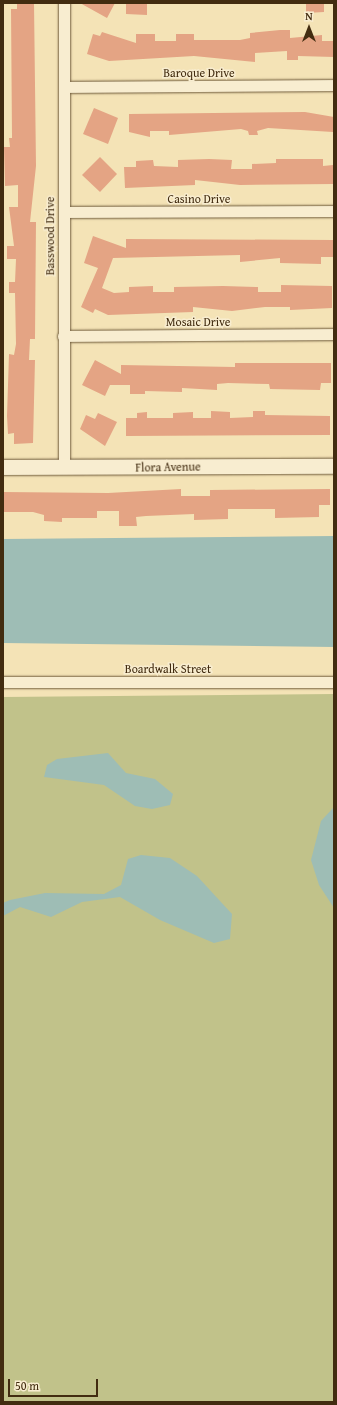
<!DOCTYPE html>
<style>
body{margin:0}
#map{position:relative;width:337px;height:1405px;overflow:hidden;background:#f4e3b6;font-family:"Gentium Book Plus",serif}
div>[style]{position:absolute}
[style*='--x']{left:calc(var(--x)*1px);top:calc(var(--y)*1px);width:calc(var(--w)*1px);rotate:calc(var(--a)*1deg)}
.green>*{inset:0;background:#c1c28a}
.water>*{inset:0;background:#9ebdb5}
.building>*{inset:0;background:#e4a484}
.roads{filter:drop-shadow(0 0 1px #6e5a3a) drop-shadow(0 0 1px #6e5a3a)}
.street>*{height:11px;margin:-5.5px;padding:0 5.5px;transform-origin:5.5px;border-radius:5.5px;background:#f8edd0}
.secondary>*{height:15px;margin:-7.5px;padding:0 7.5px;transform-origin:7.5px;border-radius:7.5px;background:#f8edd0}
span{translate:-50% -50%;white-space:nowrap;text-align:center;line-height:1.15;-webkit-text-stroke:3px #f8edd0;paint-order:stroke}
.street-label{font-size:12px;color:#422c10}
.frame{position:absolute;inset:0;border:4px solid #422c10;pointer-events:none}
.north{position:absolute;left:289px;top:8px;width:40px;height:40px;-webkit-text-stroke:3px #f8edd0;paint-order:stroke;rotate:0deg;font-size:11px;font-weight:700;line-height:16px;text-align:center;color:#422c10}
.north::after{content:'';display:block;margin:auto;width:14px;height:18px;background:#422c10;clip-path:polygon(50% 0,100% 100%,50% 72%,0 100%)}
.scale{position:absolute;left:8px;top:1379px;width:90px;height:18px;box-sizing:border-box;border:2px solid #422c10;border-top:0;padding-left:5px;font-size:12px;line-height:14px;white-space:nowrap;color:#422c10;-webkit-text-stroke:3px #f8edd0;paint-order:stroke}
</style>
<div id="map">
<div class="green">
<i style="clip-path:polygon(334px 694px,334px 1402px,3px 1402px,3px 697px)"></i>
</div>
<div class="water">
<i style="clip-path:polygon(334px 536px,334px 647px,3px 643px,3px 539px)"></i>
<i style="clip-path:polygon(108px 753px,126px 773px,155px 779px,173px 794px,170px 805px,152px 809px,135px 806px,104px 785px,44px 777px,47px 765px,57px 759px)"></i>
<i style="clip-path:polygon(334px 807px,334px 908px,319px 885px,311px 860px,321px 821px)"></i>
<i style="clip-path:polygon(141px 855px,170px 858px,197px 876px,232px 914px,230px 939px,214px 943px,160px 920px,120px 897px,82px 902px,51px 917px,20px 907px,3px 916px,3px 903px,10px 900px,45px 893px,104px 894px,121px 885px,128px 859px)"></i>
</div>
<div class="building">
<i style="clip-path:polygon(17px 3px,34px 3px,36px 166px,30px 222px,36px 222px,35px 339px,30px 339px,29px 360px,35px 360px,33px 443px,14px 444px,14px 433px,8px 434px,7px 416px,9px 354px,14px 355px,16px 344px,15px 293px,9px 293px,9px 282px,15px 282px,16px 259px,7px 259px,7px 246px,14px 246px,9px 207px,18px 207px,18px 185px,5px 186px,4px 147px,10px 147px,9px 138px,12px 138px,11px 9px,17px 9px)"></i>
<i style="clip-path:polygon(80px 3px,115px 3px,107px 18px)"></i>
<i style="clip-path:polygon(126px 3px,147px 3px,147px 15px,126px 14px)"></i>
<i style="clip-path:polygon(306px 3px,324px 3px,324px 12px,306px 13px)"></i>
<i style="clip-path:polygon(280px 30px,290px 30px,290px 38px,322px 35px,322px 41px,334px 41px,334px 57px,298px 56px,298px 60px,287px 60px,287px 51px,255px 53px,255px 62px,194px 56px,109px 61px,87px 54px,93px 34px,100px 36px,102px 32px,136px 43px,136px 34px,155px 34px,155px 41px,176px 41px,176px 34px,194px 34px,194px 40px,240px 40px,250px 38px,250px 33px)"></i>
<i style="clip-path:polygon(94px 108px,118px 118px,108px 144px,83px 134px)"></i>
<i style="clip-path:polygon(305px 112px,334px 117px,333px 132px,268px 128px,257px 131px,258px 135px,249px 135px,248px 131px,241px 129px,169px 135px,169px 131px,150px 131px,150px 137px,129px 132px,129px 114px)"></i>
<i style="clip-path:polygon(100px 157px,117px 174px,100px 192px,82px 175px)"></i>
<i style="clip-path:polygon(209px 159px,232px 160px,231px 169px,252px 169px,252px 164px,276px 163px,276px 159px,323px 159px,323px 166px,333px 165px,333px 184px,240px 185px,195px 180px,195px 185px,125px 188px,124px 167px,136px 167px,136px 161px,153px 160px,154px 166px,178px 167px,178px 160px)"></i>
<i style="clip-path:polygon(93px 236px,126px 248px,126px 239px,333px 240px,333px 257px,321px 257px,321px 264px,280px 263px,280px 258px,240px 262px,240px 255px,113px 258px,102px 288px,114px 293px,129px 292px,129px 287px,153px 286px,153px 292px,174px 292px,174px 287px,223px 286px,258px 287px,258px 292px,281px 292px,281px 285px,332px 286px,332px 308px,290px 310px,290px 307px,265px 307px,232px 311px,193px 307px,193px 312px,108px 315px,95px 309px,93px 313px,81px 307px,98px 268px,84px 263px)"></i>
<i style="clip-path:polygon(95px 360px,121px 374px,121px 365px,235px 367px,235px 363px,331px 363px,331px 383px,321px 383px,320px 390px,270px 389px,269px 384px,228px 383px,217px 384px,217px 390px,182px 388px,182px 392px,145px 391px,145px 394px,130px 394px,130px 385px,110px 385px,105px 396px,82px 385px)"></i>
<i style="clip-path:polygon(211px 411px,230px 412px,230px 418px,253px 417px,253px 411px,265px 411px,265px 415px,330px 416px,330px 435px,126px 436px,126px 418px,137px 418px,137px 413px,147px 412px,147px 418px,173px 418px,173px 413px,193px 412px,193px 418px,211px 418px)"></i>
<i style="clip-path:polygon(98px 413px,117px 422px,105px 446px,80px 429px,86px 415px,95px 419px)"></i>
<i style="clip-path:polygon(181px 489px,181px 496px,210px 496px,210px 490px,330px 489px,330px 505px,319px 505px,319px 517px,275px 518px,275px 509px,228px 509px,228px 519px,194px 520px,194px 514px,146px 516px,136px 517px,137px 526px,119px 526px,119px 511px,97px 511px,97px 518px,62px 518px,62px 522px,44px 521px,44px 515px,33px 512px,3px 512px,3px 492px,108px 493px)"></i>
</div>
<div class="roads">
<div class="street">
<i style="--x:64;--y:87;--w:270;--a:-0.4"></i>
<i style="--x:64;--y:212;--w:270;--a:-0.2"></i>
<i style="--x:63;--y:336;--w:271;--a:-0.4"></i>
<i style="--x:64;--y:468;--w:465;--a:-90"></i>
<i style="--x:3;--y:682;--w:331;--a:0"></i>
</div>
<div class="secondary">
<i style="--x:3;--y:467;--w:331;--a:-0.2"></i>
</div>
</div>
<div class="street-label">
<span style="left:199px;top:73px">Baroque Drive</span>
<span style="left:199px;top:199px">Casino Drive</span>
<span style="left:50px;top:236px;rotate:-90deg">Basswood Drive</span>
<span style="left:198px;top:322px">Mosaic Drive</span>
<span style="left:168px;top:467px;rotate:-1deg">Flora Avenue</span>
<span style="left:168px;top:669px">Boardwalk Street</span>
</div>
<div class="frame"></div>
<div class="north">N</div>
<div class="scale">50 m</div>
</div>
